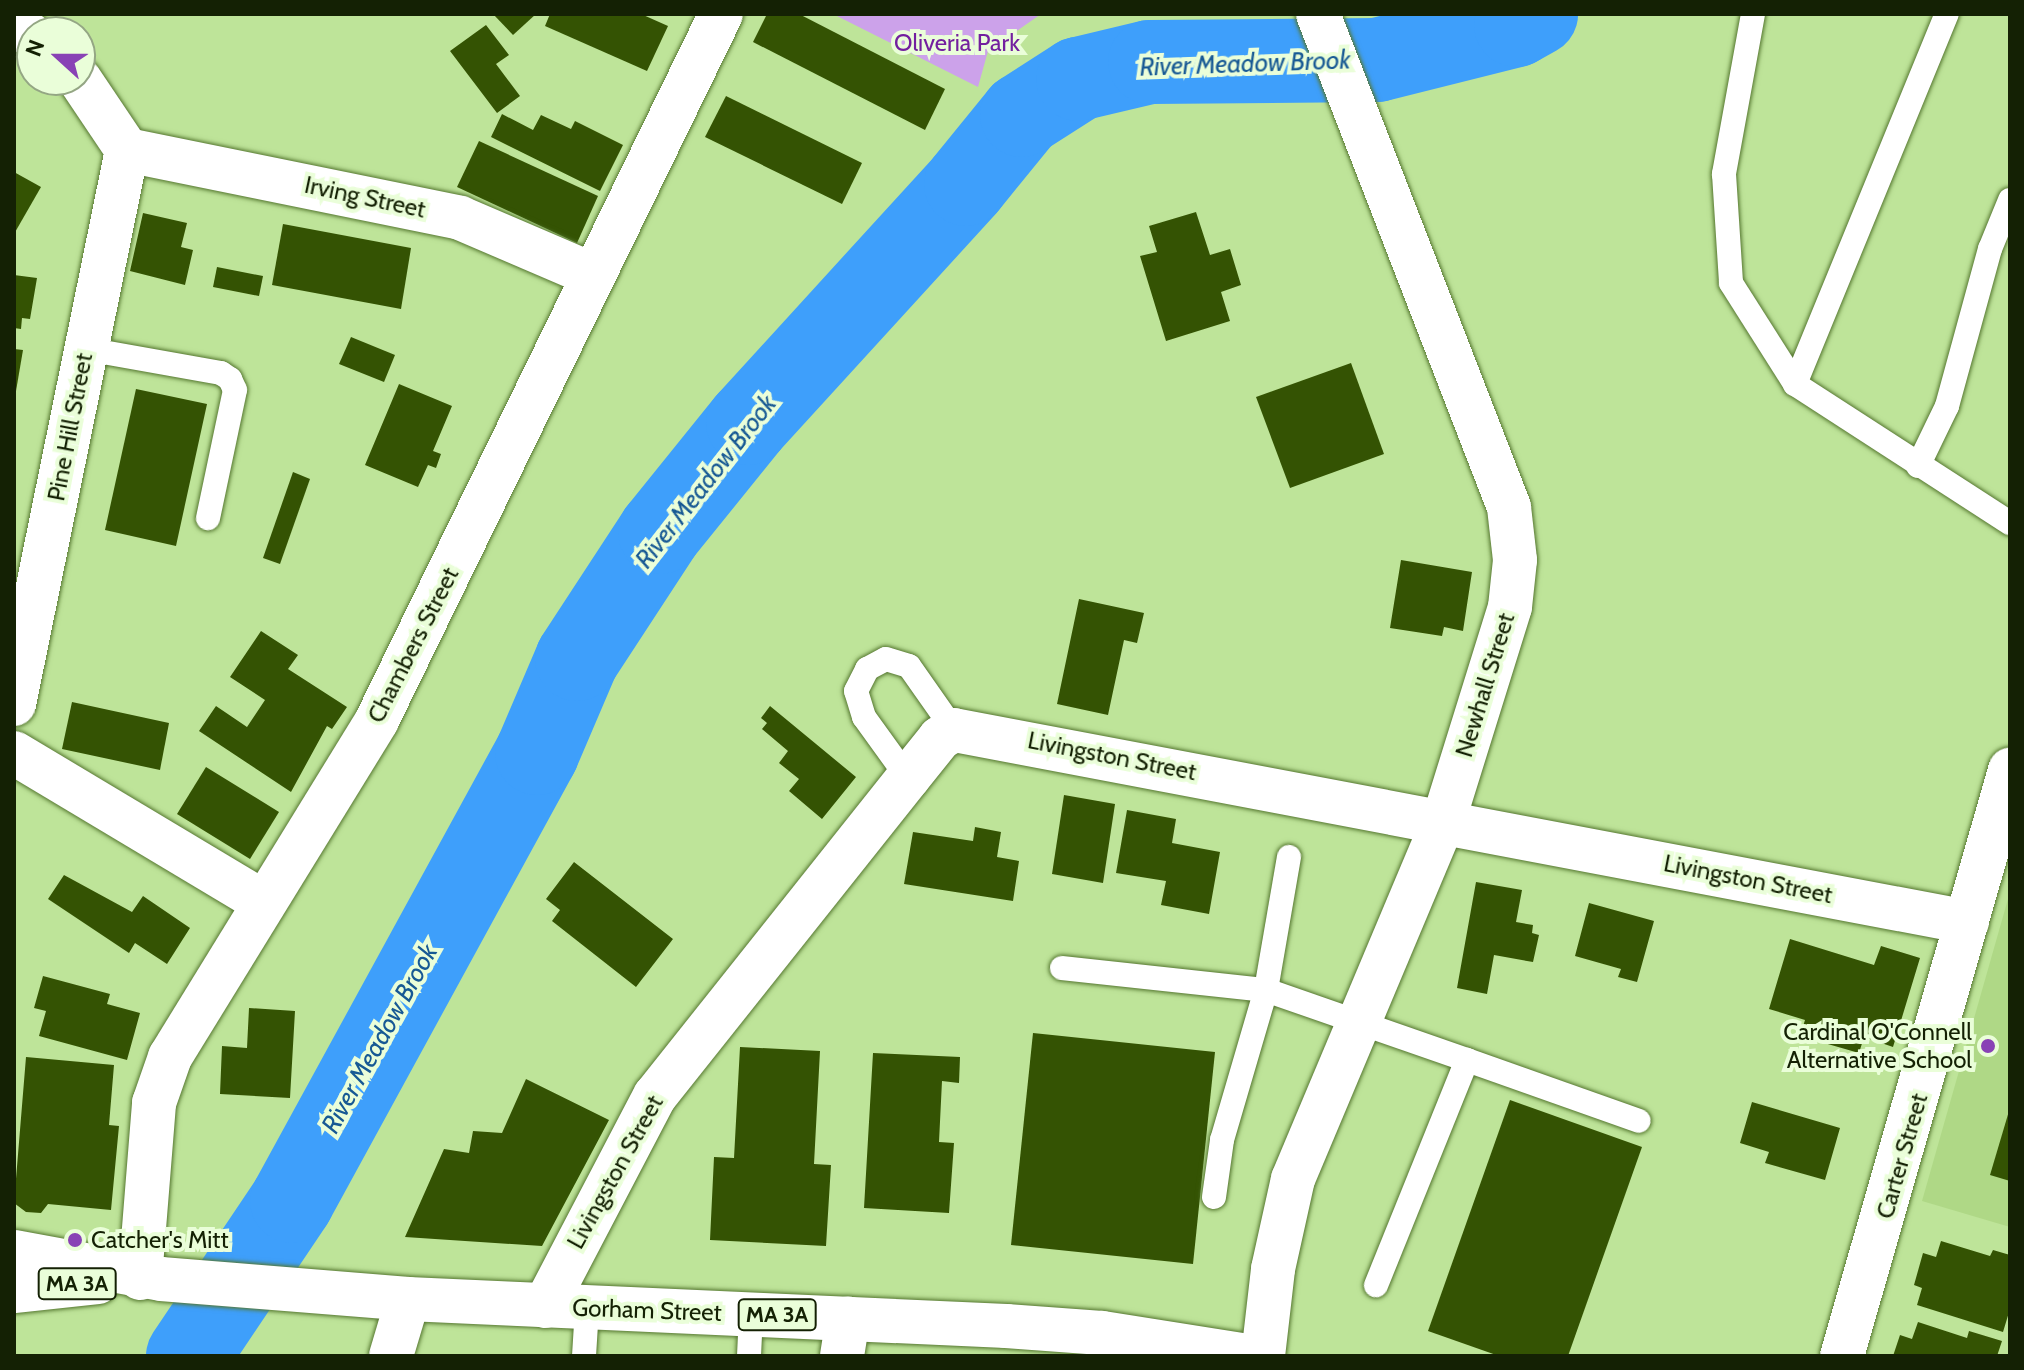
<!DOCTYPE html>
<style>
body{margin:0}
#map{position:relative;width:2024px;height:1370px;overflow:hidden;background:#bee499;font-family:Cabin,sans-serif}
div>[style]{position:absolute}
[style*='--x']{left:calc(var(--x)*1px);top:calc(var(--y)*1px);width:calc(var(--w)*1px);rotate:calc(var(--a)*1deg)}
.built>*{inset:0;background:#afd886}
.green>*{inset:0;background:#cca2ea}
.river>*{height:84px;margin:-42px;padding:0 42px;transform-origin:42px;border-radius:42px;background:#3e9ffb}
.building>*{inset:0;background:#345303}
.roads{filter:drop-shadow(0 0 2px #557730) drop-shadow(0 0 2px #557730)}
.service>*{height:24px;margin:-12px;padding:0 12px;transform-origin:12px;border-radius:12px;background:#fff}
.minor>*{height:44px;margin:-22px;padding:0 22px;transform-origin:22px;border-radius:22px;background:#fff}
.primary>*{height:44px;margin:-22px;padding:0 22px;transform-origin:22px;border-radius:22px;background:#fff}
.dots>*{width:22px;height:22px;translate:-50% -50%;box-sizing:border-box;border:4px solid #eafed9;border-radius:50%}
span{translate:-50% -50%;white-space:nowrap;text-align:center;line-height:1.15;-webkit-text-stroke:8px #eafed9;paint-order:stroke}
.shield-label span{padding:2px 6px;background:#eafed9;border:2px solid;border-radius:6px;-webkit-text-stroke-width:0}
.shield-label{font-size:22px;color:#142104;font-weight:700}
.park-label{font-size:24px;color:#73209f}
.street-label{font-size:24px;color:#142104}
.poi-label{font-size:24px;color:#142104}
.right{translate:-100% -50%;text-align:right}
.left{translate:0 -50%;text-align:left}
.water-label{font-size:26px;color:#175994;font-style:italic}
.frame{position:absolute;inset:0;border:16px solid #142104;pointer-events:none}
.north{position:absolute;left:16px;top:16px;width:80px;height:80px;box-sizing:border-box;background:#eafed9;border:2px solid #94a684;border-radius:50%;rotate:291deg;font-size:22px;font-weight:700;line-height:32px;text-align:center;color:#142104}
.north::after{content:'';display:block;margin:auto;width:28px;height:36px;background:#8942b5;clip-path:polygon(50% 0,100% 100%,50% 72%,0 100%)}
</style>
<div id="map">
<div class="built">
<i style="clip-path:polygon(2010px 892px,2010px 1227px,1922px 1201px)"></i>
</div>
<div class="green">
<i style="clip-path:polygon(833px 14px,1041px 14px,988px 51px,978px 87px)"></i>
</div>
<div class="river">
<i style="--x:188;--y:1356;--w:187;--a:-56.1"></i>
<i style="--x:292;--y:1201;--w:511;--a:-61.33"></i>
<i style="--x:537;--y:753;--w:102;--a:-66.9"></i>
<i style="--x:577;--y:659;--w:152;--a:-56.8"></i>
<i style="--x:660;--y:532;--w:140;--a:-51.1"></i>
<i style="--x:748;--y:423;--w:323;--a:-47.6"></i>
<i style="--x:966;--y:184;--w:89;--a:-50.9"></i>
<i style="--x:1022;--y:115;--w:67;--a:-32.7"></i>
<i style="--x:1078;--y:79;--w:74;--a:-13.3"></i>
<i style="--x:1150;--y:62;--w:227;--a:-0.5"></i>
<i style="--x:1377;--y:60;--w:143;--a:-14.1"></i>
<i style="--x:1516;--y:25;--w:23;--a:-29"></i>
</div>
<div class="building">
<i style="clip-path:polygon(493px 14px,536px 14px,513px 35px)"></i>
<i style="clip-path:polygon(550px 14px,641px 14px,668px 26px,647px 71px,545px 26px)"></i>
<i style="clip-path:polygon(767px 14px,799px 14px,945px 89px,925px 130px,753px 42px)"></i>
<i style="clip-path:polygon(486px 25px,509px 55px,496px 64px,520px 96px,497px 113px,450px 51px)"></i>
<i style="clip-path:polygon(726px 96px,862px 163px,842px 204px,705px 137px)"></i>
<i style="clip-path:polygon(502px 114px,533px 130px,541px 115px,571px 129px,575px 121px,623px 145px,600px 191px,491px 137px)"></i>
<i style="clip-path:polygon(479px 141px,598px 196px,577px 243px,457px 187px)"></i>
<i style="clip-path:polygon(14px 172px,41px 187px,14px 234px)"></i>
<i style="clip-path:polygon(1196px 212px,1210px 255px,1230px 249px,1241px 285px,1221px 292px,1230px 321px,1166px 341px,1140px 256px,1157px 252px,1149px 226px)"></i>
<i style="clip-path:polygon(143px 213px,187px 223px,181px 247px,193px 250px,185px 285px,130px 271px)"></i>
<i style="clip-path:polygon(283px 224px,411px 248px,401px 309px,272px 285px)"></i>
<i style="clip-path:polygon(217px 267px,263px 276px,259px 296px,213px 287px)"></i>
<i style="clip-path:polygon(14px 275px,37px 278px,30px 319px,22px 318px,21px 329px,14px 328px)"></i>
<i style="clip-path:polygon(351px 337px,395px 355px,384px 382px,339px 364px)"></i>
<i style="clip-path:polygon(14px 349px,23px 350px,16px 391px,14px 391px)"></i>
<i style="clip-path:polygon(1351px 363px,1384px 454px,1290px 488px,1256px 397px)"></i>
<i style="clip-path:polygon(399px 384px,452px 406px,433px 451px,441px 454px,436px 468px,428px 465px,418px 487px,365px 465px)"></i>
<i style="clip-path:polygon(136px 389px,207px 404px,176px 546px,105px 530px)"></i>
<i style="clip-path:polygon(293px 472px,310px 479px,280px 564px,263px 558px)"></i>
<i style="clip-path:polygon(1401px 560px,1472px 572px,1463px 631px,1444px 627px,1442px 636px,1390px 628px)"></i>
<i style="clip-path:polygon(1079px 599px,1144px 613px,1137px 643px,1124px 640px,1108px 715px,1057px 704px)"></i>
<i style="clip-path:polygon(261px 631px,298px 655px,288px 669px,347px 707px,332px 729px,327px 726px,291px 792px,199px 731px,216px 706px,247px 727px,265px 700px,230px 677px)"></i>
<i style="clip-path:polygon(72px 702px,169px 723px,160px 770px,62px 749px)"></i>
<i style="clip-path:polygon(770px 706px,856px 777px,822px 819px,789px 791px,799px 779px,779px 763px,788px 751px,762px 729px,767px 723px,761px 718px)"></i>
<i style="clip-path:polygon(206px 767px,279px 812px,250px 859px,177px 814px)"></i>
<i style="clip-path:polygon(1064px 795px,1115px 804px,1103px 883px,1052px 874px)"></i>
<i style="clip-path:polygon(1127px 810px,1176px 819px,1172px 843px,1220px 852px,1209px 914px,1161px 905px,1166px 881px,1116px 873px)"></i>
<i style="clip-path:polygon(975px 827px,1001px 832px,997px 857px,1019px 861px,1013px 901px,904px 884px,913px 832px,973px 841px)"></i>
<i style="clip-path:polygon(574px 862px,673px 939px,636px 987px,552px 921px,560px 910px,546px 899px)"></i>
<i style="clip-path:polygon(64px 875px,132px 912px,143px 896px,190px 928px,167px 964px,135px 943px,129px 953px,48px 899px)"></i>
<i style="clip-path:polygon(1476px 882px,1522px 890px,1516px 922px,1533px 925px,1532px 933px,1539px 935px,1533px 962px,1494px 955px,1487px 994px,1457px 988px)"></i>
<i style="clip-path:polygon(1589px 903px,1654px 921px,1637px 982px,1618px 977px,1621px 969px,1575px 956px)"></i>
<i style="clip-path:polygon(1790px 939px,1874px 965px,1881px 946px,1920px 958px,1893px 1047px,1864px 1037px,1859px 1053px,1800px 1036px,1805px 1020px,1769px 1009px)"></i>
<i style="clip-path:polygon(43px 976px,110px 994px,107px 1004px,140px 1013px,127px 1060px,39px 1036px,46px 1011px,34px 1008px)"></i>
<i style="clip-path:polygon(249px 1008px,295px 1011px,290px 1098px,220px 1094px,222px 1046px,247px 1048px)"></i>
<i style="clip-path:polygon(1033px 1033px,1215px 1052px,1193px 1264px,1011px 1245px)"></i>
<i style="clip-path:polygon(740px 1047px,820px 1051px,814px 1164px,831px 1165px,826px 1246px,710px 1240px,714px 1157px,734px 1158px)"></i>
<i style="clip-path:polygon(873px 1053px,960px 1057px,959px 1083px,942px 1081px,939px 1142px,954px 1143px,949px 1213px,864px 1208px)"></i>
<i style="clip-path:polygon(26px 1057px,114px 1065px,109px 1125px,119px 1126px,111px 1210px,48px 1204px,41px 1213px,26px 1212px,14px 1203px)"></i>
<i style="clip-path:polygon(526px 1079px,609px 1120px,542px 1246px,405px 1237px,444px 1149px,469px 1153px,473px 1131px,502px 1133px)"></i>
<i style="clip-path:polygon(1510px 1100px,1642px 1147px,1568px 1356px,1499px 1356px,1428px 1331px)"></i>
<i style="clip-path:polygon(1752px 1102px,1840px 1128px,1825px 1180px,1765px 1163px,1769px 1152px,1740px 1143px)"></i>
<i style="clip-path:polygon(2009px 1111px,2010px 1111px,2010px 1181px,1990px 1175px)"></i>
<i style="clip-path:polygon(1941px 1241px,1990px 1256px,1993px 1250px,2010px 1255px,2010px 1309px,2003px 1332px,1917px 1305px,1922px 1288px,1914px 1285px,1923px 1253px,1936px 1257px)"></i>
<i style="clip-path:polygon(1918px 1322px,1967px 1338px,1969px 1331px,2002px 1341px,1997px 1356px,1893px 1356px,1900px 1335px,1912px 1339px)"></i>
</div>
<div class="roads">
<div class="service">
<i style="--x:1753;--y:14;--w:163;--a:100.3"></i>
<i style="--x:1724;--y:174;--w:109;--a:86.3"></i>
<i style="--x:1731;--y:283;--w:120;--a:57.6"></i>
<i style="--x:1795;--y:384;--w:256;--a:32.9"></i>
<i style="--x:86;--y:349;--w:137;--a:10.1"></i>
<i style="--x:221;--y:373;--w:11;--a:34"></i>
<i style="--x:230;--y:379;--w:12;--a:66"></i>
<i style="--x:235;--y:390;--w:131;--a:101.9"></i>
<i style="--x:1795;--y:384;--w:400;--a:-67.7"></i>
<i style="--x:1918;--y:466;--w:67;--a:-64.2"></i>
<i style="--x:1947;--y:406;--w:163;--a:-74.7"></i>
<i style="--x:1990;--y:249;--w:53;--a:-67.8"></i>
<i style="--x:908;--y:778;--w:75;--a:-125.8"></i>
<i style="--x:864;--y:717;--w:27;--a:-107"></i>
<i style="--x:856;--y:691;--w:25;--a:-63"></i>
<i style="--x:867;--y:669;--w:21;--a:-28"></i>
<i style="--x:886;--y:659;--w:24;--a:17"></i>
<i style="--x:909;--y:666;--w:78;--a:54.9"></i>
<i style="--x:1062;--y:968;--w:205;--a:6.2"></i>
<i style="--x:1266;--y:990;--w:213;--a:19.2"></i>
<i style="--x:1467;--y:1060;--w:243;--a:112"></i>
<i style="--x:1467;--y:1060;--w:182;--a:19.5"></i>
<i style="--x:1214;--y:1197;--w:58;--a:-82"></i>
<i style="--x:1222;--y:1140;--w:156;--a:-73.7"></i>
<i style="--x:1266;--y:990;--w:135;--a:-80.2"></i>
<i style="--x:584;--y:1356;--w:48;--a:-86.4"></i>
<i style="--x:749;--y:1356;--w:42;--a:-87.3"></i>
</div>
<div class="minor">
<i style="--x:14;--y:23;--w:22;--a:36"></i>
<i style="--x:80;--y:80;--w:84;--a:56.1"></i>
<i style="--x:127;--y:150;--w:340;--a:11.5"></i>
<i style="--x:460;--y:218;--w:145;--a:23.2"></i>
<i style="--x:14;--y:704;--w:565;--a:-78.47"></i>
<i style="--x:14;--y:753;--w:290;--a:30.9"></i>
<i style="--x:140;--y:1278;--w:176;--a:-85.4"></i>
<i style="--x:154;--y:1103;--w:49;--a:-70.8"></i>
<i style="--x:170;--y:1057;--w:395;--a:-58.4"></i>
<i style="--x:377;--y:720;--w:785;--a:-64.02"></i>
<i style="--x:545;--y:1306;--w:237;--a:-62.4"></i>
<i style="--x:655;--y:1096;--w:406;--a:-51.5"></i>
<i style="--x:908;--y:778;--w:51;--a:-51.3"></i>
<i style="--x:940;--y:738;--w:16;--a:-30"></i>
<i style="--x:954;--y:730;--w:1031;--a:10.73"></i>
<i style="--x:391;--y:1356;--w:59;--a:-73.4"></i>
<i style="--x:842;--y:1356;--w:38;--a:-81"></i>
<i style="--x:1263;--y:1356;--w:88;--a:-83.4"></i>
<i style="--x:1273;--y:1269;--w:92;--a:-77.5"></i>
<i style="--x:1293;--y:1179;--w:390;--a:-67.2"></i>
<i style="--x:1444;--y:819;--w:222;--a:-72.7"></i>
<i style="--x:1510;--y:607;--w:47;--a:-83.9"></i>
<i style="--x:1515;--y:560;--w:53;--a:-96.5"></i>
<i style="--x:1509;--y:507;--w:529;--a:-111.18"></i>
<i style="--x:1842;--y:1356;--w:610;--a:-74"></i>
</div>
<div class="primary">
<i style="--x:14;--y:1252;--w:149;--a:10.4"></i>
<i style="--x:161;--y:1279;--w:248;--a:4.6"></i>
<i style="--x:408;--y:1299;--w:599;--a:2.59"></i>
<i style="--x:1006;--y:1326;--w:96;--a:4.2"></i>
<i style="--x:1102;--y:1333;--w:148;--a:9"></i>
<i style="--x:14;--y:1291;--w:84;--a:-6.1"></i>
</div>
</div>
<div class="dots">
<i style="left:1988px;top:1046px;background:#8942b5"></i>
<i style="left:75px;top:1240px;background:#8942b5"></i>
</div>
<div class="shield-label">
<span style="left:77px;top:1284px">MA 3A</span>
<span style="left:777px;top:1315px">MA 3A</span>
</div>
<div class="park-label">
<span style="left:957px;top:43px">Oliveria Park</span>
</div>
<div class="street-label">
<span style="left:365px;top:197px;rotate:12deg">Irving Street</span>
<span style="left:70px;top:427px;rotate:-79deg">Pine Hill Street</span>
<span style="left:413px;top:645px;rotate:-63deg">Chambers Street</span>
<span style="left:1485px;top:685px;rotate:-73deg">Newhall Street</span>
<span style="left:1112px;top:756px;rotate:11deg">Livingston Street</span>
<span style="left:1748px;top:879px;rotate:11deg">Livingston Street</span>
<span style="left:1902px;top:1156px;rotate:-74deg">Carter Street</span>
<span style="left:615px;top:1172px;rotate:-61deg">Livingston Street</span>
<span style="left:647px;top:1310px;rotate:2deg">Gorham Street</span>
</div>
<div class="poi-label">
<span class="right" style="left:1972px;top:1046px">Cardinal O'Connell<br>Alternative School</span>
<span class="left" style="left:91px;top:1240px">Catcher's Mitt</span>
</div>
<div class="water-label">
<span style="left:1245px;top:64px;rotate:-2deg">River Meadow Brook</span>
<span style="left:706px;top:482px;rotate:-52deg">River Meadow Brook</span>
<span style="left:380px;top:1039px;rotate:-61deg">River Meadow Brook</span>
</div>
<div class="frame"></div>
<div class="north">N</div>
</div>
